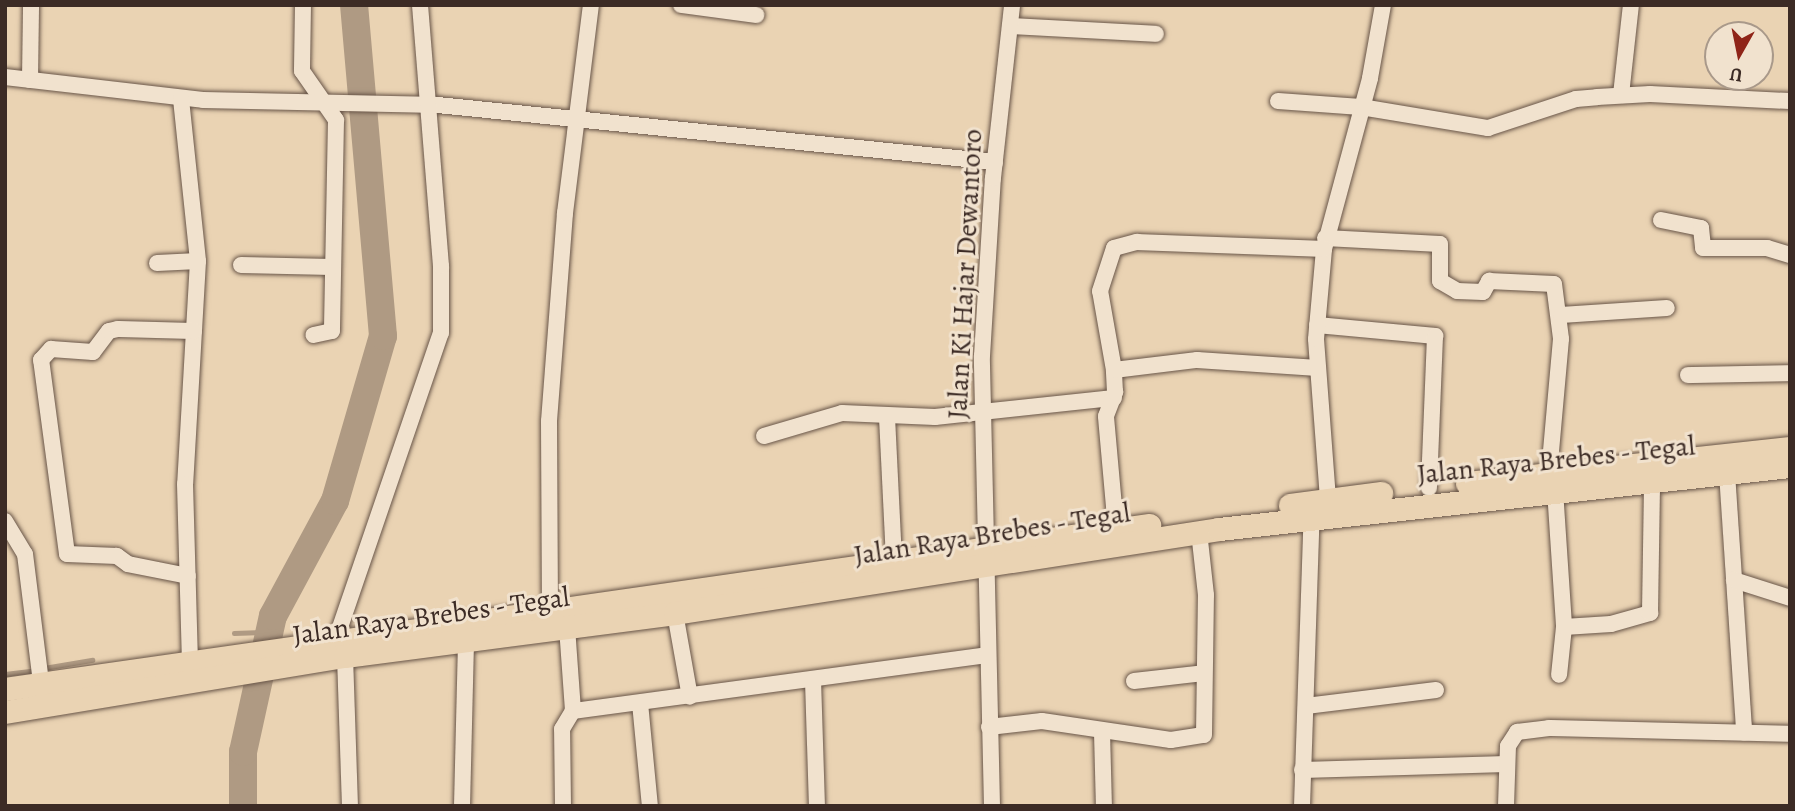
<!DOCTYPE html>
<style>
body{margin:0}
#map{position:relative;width:1795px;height:811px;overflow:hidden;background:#ead3b3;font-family:Alegreya,serif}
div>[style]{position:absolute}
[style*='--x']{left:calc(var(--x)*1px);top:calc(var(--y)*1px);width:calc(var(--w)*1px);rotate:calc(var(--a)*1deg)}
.stream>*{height:4.5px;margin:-2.25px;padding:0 2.25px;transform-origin:2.25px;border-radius:2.25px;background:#af9a83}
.river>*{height:28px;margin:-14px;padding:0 14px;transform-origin:14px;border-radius:14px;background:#af9a83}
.roads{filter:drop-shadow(0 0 2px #685548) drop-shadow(0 0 2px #685548)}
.minor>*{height:16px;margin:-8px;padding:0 8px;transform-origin:8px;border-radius:8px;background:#f1e2ce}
.highway>*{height:23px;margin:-11.5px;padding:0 11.5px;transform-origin:11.5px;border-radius:11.5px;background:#ead3b3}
span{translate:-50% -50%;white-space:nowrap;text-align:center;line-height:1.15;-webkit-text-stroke:6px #f1e2ce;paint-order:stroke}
.street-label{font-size:28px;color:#3c2b25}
.frame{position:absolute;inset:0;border:7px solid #3c2b25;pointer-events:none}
.north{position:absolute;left:1704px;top:21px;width:70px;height:70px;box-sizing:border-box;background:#f1e2ce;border:2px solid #a9998a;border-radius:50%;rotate:189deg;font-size:19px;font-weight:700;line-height:28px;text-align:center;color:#3c2b25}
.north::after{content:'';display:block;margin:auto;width:24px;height:32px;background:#8f2418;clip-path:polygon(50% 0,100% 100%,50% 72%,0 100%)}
</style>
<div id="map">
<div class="stream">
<i style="--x:234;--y:633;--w:35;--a:-2"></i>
<i style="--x:44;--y:668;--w:49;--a:-9.5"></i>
<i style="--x:5;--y:674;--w:31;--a:-7"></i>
</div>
<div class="river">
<i style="--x:243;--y:806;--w:54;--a:-90"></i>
<i style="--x:243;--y:752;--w:139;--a:-77.6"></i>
<i style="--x:273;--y:616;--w:131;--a:-61.7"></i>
<i style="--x:335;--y:501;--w:172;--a:-73.8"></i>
<i style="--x:383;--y:336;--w:332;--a:-95"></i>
</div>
<div class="roads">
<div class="minor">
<i style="--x:303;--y:5;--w:66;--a:90.9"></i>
<i style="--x:302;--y:71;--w:60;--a:55.2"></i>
<i style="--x:336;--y:120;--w:211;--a:91.1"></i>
<i style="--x:332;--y:331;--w:19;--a:168"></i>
<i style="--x:681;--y:5;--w:76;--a:7.6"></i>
<i style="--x:1010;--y:26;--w:146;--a:3.1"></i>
<i style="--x:5;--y:77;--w:199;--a:6.6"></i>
<i style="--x:203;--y:100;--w:235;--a:1.2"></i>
<i style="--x:438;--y:105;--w:560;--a:5.84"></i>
<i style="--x:30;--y:80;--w:75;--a:-89.2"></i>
<i style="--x:1621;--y:95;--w:91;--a:-83.7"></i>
<i style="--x:181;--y:99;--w:163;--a:84"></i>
<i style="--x:198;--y:261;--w:223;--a:93.3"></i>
<i style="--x:185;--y:484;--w:177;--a:88.4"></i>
<i style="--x:1278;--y:101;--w:83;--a:4.1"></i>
<i style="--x:1361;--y:107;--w:129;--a:9.4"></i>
<i style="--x:1488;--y:128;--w:93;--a:-18.2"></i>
<i style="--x:1576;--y:99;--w:21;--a:-5"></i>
<i style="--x:1597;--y:97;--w:53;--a:-3.2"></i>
<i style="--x:1650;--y:94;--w:140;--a:2.9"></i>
<i style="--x:1661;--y:220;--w:41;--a:11.3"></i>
<i style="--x:1701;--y:228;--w:20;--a:84"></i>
<i style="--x:1703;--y:248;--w:64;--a:0"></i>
<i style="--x:1767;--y:248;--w:24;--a:17"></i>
<i style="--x:1325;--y:238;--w:115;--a:3"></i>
<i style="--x:1440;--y:244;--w:37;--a:90"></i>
<i style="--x:1440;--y:281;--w:20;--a:30"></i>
<i style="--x:1457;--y:291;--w:26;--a:2"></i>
<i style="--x:1483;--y:292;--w:13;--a:-61"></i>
<i style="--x:1489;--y:281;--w:65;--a:2.6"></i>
<i style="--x:1554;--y:284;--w:55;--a:82.7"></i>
<i style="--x:1561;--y:339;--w:135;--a:95.1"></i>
<i style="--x:157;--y:263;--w:41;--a:-2.8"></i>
<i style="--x:241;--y:265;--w:91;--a:1.3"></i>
<i style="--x:1561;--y:315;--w:106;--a:-3.8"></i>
<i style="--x:1317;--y:325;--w:119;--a:5.3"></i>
<i style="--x:1435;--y:336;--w:152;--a:92.3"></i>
<i style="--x:1114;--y:370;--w:84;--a:-6.9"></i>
<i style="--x:1197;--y:360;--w:121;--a:3.8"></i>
<i style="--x:1688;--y:375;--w:102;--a:-1.1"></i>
<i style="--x:887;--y:417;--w:143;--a:87.2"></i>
<i style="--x:764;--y:436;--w:81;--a:-16.4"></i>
<i style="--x:842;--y:413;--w:93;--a:2.5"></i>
<i style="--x:935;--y:417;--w:180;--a:-6.1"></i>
<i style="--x:1727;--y:473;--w:260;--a:86.2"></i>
<i style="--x:1555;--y:490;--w:137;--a:86.2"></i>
<i style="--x:1564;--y:627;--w:48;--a:95.9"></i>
<i style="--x:1328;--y:499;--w:160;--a:-94.3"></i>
<i style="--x:1316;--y:339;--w:90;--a:-84.9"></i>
<i style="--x:1324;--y:249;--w:177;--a:-74.9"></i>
<i style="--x:1370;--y:78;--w:74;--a:-79.9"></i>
<i style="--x:5;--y:521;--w:39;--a:59"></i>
<i style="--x:25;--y:554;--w:129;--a:82.9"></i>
<i style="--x:1116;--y:529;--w:113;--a:-95.1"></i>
<i style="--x:1106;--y:416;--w:26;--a:-69"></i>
<i style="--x:1115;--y:392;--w:22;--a:-93"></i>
<i style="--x:1114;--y:370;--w:80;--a:-100"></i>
<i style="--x:1100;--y:291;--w:45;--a:-72"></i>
<i style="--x:1114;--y:248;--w:24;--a:-15"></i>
<i style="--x:1137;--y:242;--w:187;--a:2.1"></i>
<i style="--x:188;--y:576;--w:61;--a:-168.7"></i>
<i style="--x:128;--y:564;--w:14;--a:-144"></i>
<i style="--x:117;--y:556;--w:50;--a:-177.7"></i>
<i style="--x:67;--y:554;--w:196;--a:-97.6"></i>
<i style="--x:41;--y:360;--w:15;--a:-48"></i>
<i style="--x:51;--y:349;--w:42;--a:4.1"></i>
<i style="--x:93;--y:352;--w:26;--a:-53"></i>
<i style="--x:109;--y:331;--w:9;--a:-13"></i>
<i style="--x:118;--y:329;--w:76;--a:1.5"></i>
<i style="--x:1734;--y:580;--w:59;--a:17.8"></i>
<i style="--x:550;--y:613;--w:192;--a:-90.3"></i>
<i style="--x:549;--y:421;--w:209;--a:-85.6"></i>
<i style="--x:565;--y:213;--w:210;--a:-82.9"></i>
<i style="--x:675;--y:613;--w:85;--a:79.9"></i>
<i style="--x:567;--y:627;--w:84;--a:85.9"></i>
<i style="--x:1564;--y:627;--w:47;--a:-3.7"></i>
<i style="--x:1611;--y:624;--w:41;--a:-15.8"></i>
<i style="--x:1650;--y:613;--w:132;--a:-89.1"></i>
<i style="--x:336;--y:639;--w:324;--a:-71.1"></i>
<i style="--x:441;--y:333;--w:67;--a:-90"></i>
<i style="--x:441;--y:266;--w:262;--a:-94.6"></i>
<i style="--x:345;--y:656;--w:150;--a:88.1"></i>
<i style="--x:813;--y:680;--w:126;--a:88.2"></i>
<i style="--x:1134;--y:681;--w:70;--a:-6.5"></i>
<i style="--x:640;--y:703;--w:103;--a:84.5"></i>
<i style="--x:1306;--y:706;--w:131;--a:-7"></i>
<i style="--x:989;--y:727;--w:53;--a:-6.5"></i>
<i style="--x:1042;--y:721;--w:130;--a:8.4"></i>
<i style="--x:1171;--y:740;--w:33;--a:-9"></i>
<i style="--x:1204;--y:735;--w:140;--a:-89.2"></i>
<i style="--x:1206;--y:595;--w:63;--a:-96.3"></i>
<i style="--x:1102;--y:732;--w:74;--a:88.5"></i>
<i style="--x:1302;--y:770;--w:205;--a:-1.7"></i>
<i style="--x:462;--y:806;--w:165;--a:-88.6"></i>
<i style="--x:563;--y:806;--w:77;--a:-90.7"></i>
<i style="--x:562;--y:729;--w:21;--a:-59"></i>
<i style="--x:573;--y:711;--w:417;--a:-7.7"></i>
<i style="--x:992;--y:806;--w:450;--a:-91.3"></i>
<i style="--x:982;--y:356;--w:178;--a:-86.5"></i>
<i style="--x:993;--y:178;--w:174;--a:-83.7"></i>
<i style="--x:1302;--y:806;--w:295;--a:-88.1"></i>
<i style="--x:1506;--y:806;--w:60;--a:-88.1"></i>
<i style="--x:1508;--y:746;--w:17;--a:-57"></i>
<i style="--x:1517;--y:732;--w:32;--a:-7"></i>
<i style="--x:1549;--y:728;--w:241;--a:1.4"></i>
</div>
<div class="highway">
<i style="--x:1467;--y:483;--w:325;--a:-6.2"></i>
<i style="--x:1290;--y:505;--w:92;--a:-7.5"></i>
<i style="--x:5;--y:689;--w:1156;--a:-8.16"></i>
<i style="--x:5;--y:712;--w:345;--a:-9.4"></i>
<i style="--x:345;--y:656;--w:333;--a:-7.4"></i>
<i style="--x:675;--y:613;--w:550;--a:-8.78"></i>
<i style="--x:1219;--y:529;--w:574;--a:-6.3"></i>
</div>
</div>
<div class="street-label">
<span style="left:965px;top:274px;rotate:-87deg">Jalan Ki Hajar Dewantoro</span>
<span style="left:1556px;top:460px;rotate:-6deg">Jalan Raya Brebes - Tegal</span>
<span style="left:992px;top:534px;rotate:-9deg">Jalan Raya Brebes - Tegal</span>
<span style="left:431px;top:616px;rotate:-8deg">Jalan Raya Brebes - Tegal</span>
</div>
<div class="frame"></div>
<div class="north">U</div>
</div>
